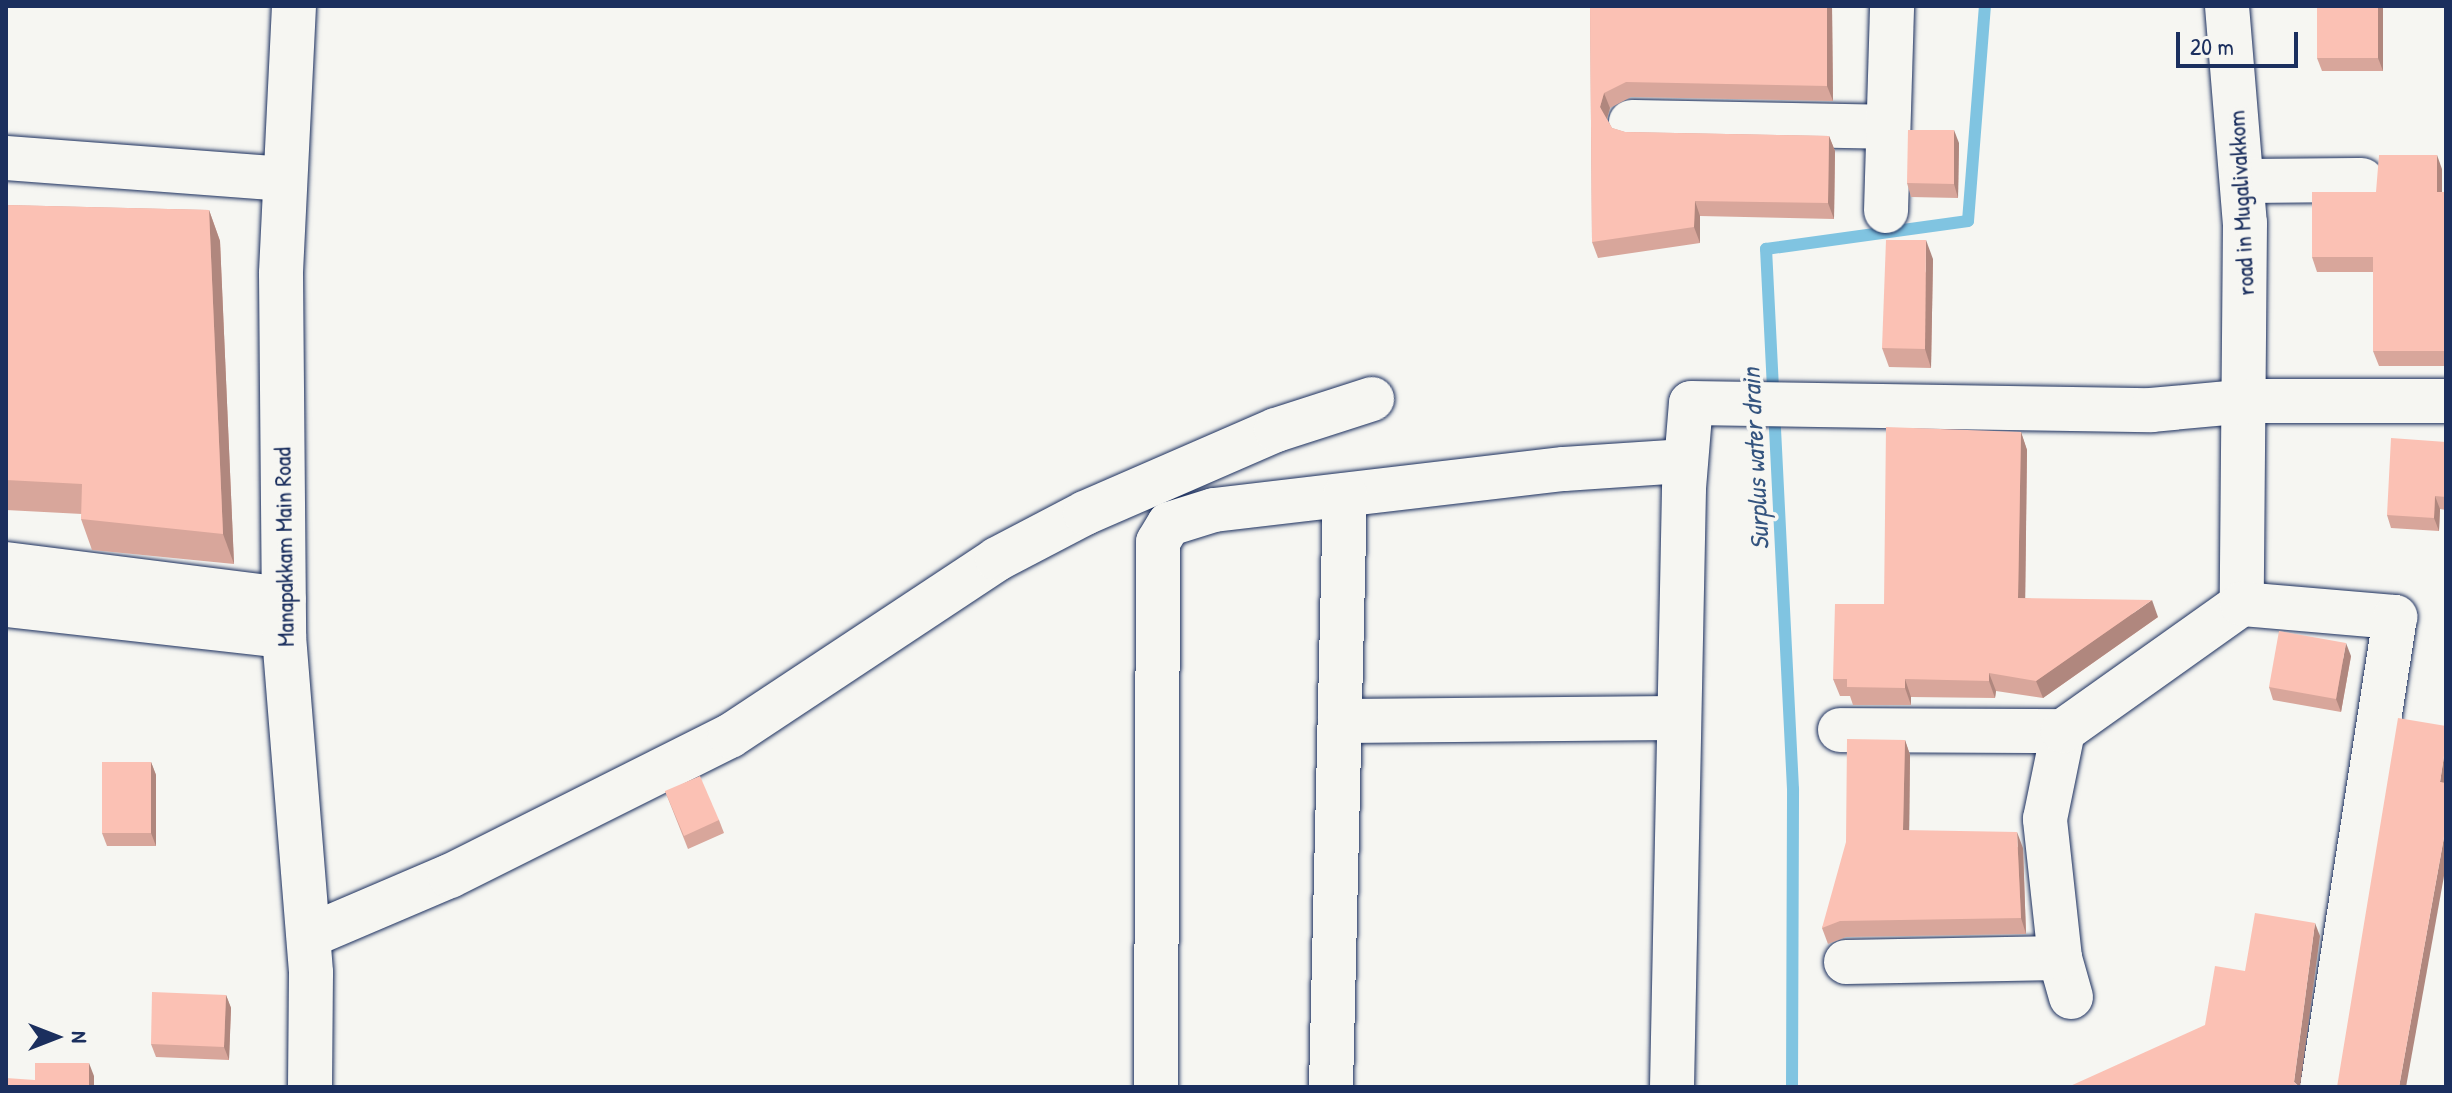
<!DOCTYPE html>
<style>
body{margin:0}
#map{position:relative;width:2452px;height:1093px;overflow:hidden;background:#f6f6f2;font-family:"Patrick Hand",sans-serif}
div>[style]{position:absolute}
[style*='--x']{left:calc(var(--x)*1px);top:calc(var(--y)*1px);width:calc(var(--w)*1px);rotate:calc(var(--a)*1deg)}
.stream>*{height:12px;margin:-6px;padding:0 6px;transform-origin:6px;border-radius:6px;background:#80c4e1}
.roads{filter:drop-shadow(0 0 2px #1b2f5e) drop-shadow(0 0 2px #1b2f5e)}
.minor>*{height:44px;margin:-22px;padding:0 22px;transform-origin:22px;border-radius:22px;background:#f6f6f2}
.secondary>*{height:44px;margin:-22px;padding:0 22px;transform-origin:22px;border-radius:22px;background:#f6f6f2}
.wall>*{inset:0;background:#d8a69b}
.shaded-wall>*{inset:0;background:#b0877e}
.building>*{inset:0;background:#fbc1b4}
span{translate:-50% -50%;white-space:nowrap;text-align:center;line-height:1.15;-webkit-text-stroke:7px #f6f6f2;paint-order:stroke}
.street-label{font-size:24px;color:#1b2f5e}
.water-label{font-size:26px;color:#34547f;font-style:italic}
.frame{position:absolute;inset:0;border:8px solid #1b2f5e;pointer-events:none}
.north{position:absolute;left:16px;top:997px;width:80px;height:80px;-webkit-text-stroke:6px #f6f6f2;paint-order:stroke;rotate:90deg;font-size:22px;font-weight:700;line-height:32px;text-align:center;color:#1b2f5e}
.north::after{content:'';display:block;margin:auto;width:28px;height:36px;background:#1b2f5e;clip-path:polygon(50% 0,100% 100%,50% 72%,0 100%)}
.scale{position:absolute;left:2176px;top:32px;width:122px;height:36px;box-sizing:border-box;border:4px solid #1b2f5e;border-top:0;padding-left:10px;font-size:24px;line-height:28px;white-space:nowrap;color:#1b2f5e;-webkit-text-stroke:6px #f6f6f2;paint-order:stroke}
</style>
<div id="map">
<div class="stream">
<i style="--x:1792;--y:1087;--w:298;--a:-89.8"></i>
<i style="--x:1793;--y:789;--w:541;--a:-92.86"></i>
<i style="--x:1766;--y:249;--w:204;--a:-7.9"></i>
<i style="--x:1968;--y:221;--w:216;--a:-85.5"></i>
</div>
<div class="roads">
<div class="minor">
<i style="--x:2227;--y:6;--w:218;--a:85.3"></i>
<i style="--x:2245;--y:223;--w:381;--a:90.5"></i>
<i style="--x:1631;--y:122;--w:257;--a:1.1"></i>
<i style="--x:6;--y:158;--w:278;--a:4.3"></i>
<i style="--x:2242;--y:181;--w:120;--a:-0.5"></i>
<i style="--x:1886;--y:211;--w:205;--a:-88.3"></i>
<i style="--x:6;--y:564;--w:280;--a:7.2"></i>
<i style="--x:6;--y:605;--w:280;--a:6.4"></i>
<i style="--x:1340;--y:721;--w:339;--a:-0.5"></i>
<i style="--x:1840;--y:730;--w:223;--a:0.3"></i>
<i style="--x:309;--y:936;--w:153;--a:-23.1"></i>
<i style="--x:450;--y:876;--w:313;--a:-26.6"></i>
<i style="--x:730;--y:736;--w:320;--a:-33.5"></i>
<i style="--x:997;--y:559;--w:99;--a:-27.6"></i>
<i style="--x:1085;--y:513;--w:208;--a:-23.5"></i>
<i style="--x:1276;--y:430;--w:101;--a:-17.9"></i>
<i style="--x:1846;--y:962;--w:214;--a:-1.1"></i>
<i style="--x:2071;--y:997;--w:41;--a:-105.8"></i>
<i style="--x:2060;--y:958;--w:140;--a:-96.2"></i>
<i style="--x:2045;--y:819;--w:90;--a:-78.4"></i>
<i style="--x:2063;--y:731;--w:219;--a:-35.4"></i>
<i style="--x:2242;--y:604;--w:154;--a:4.9"></i>
<i style="--x:2395;--y:617;--w:476;--a:98.8"></i>
<i style="--x:1156;--y:1087;--w:545;--a:-89.79"></i>
<i style="--x:1158;--y:542;--w:21;--a:-59"></i>
<i style="--x:1169;--y:524;--w:47;--a:-17.3"></i>
<i style="--x:1214;--y:510;--w:352;--a:-6.7"></i>
<i style="--x:1564;--y:469;--w:122;--a:-3.8"></i>
<i style="--x:1331;--y:1087;--w:592;--a:-88.65"></i>
<i style="--x:1672;--y:1087;--w:599;--a:-88.85"></i>
<i style="--x:1684;--y:488;--w:85;--a:-85.3"></i>
<i style="--x:1691;--y:403;--w:460;--a:0.9"></i>
<i style="--x:2151;--y:410;--w:97;--a:-5.3"></i>
<i style="--x:2248;--y:401;--w:198;--a:0"></i>
</div>
<div class="secondary">
<i style="--x:294;--y:6;--w:268;--a:92.8"></i>
<i style="--x:281;--y:274;--w:362;--a:89.5"></i>
<i style="--x:284;--y:636;--w:338;--a:85.4"></i>
<i style="--x:311;--y:973;--w:114;--a:90.5"></i>
</div>
</div>
<div class="wall">
<i style="clip-path:polygon(1590px 6px,1832px 6px,1833px 101px,1631px 97px,1610px 108px,1607px 119px,1612px 128px,1625px 132px,1829px 136px,1835px 151px,1834px 219px,1700px 216px,1700px 243px,1598px 258px,1592px 242px)"></i>
<i style="clip-path:polygon(2383px 6px,2383px 71px,2322px 71px,2317px 58px)"></i>
<i style="clip-path:polygon(1959px 143px,1958px 198px,1911px 197px,1907px 183px)"></i>
<i style="clip-path:polygon(2442px 169px,2442px 192px,2446px 192px,2446px 366px,2379px 366px,2373px 351px,2373px 272px,2317px 272px,2312px 257px)"></i>
<i style="clip-path:polygon(6px 205px,209px 210px,220px 241px,234px 564px,92px 550px,81px 519px,82px 514px,6px 510px)"></i>
<i style="clip-path:polygon(1933px 259px,1931px 368px,1889px 367px,1882px 348px)"></i>
<i style="clip-path:polygon(2021px 432px,2027px 450px,2025px 598px,2158px 617px,2043px 698px,1996px 691px,1995px 698px,1911px 697px,1911px 705px,1853px 705px,1850px 696px,1840px 696px,1833px 679px,1884px 604px)"></i>
<i style="clip-path:polygon(2446px 442px,2446px 510px,2440px 509px,2439px 531px,2391px 528px,2387px 515px)"></i>
<i style="clip-path:polygon(2351px 656px,2341px 712px,2273px 700px,2269px 687px)"></i>
<i style="clip-path:polygon(1905px 740px,1910px 755px,1909px 831px,2023px 848px,2026px 934px,1846px 937px,1828px 944px,1822px 928px)"></i>
<i style="clip-path:polygon(151px 762px,156px 775px,156px 846px,107px 846px,102px 833px)"></i>
<i style="clip-path:polygon(665px 791px,719px 820px,724px 833px,688px 849px)"></i>
<i style="clip-path:polygon(226px 995px,231px 1008px,229px 1060px,156px 1057px,151px 1044px)"></i>
</div>
<div class="shaded-wall">
<i style="clip-path:polygon(1827px 6px,1832px 6px,1833px 101px,1827px 86px)"></i>
<i style="clip-path:polygon(2378px 6px,2383px 6px,2383px 71px,2378px 58px)"></i>
<i style="clip-path:polygon(1604px 93px,1610px 108px,1606px 122px,1600px 107px)"></i>
<i style="clip-path:polygon(1954px 130px,1959px 143px,1958px 198px,1954px 184px)"></i>
<i style="clip-path:polygon(1829px 136px,1835px 151px,1834px 219px,1828px 203px)"></i>
<i style="clip-path:polygon(2437px 155px,2442px 169px,2442px 206px,2437px 192px)"></i>
<i style="clip-path:polygon(1695px 201px,1700px 216px,1700px 243px,1694px 227px)"></i>
<i style="clip-path:polygon(209px 210px,220px 241px,234px 564px,223px 534px)"></i>
<i style="clip-path:polygon(1926px 240px,1933px 259px,1931px 368px,1925px 349px)"></i>
<i style="clip-path:polygon(2021px 432px,2027px 450px,2025px 616px,2018px 598px)"></i>
<i style="clip-path:polygon(2435px 496px,2440px 509px,2439px 531px,2434px 518px)"></i>
<i style="clip-path:polygon(2152px 600px,2158px 617px,2043px 698px,2036px 681px)"></i>
<i style="clip-path:polygon(2346px 643px,2351px 656px,2341px 712px,2336px 699px)"></i>
<i style="clip-path:polygon(1989px 673px,1996px 691px,1995px 698px,1989px 681px)"></i>
<i style="clip-path:polygon(1905px 679px,1911px 697px,1911px 705px,1905px 688px)"></i>
<i style="clip-path:polygon(1905px 740px,1910px 755px,1909px 846px,1903px 830px)"></i>
<i style="clip-path:polygon(2446px 743px,2446px 785px,2440px 782px)"></i>
<i style="clip-path:polygon(151px 762px,156px 775px,156px 846px,151px 833px)"></i>
<i style="clip-path:polygon(2446px 826px,2446px 865px,2406px 1087px,2399px 1087px)"></i>
<i style="clip-path:polygon(2017px 832px,2023px 848px,2026px 934px,2021px 918px)"></i>
<i style="clip-path:polygon(2315px 923px,2320px 936px,2300px 1087px,2294px 1082px)"></i>
<i style="clip-path:polygon(226px 995px,231px 1008px,229px 1060px,224px 1047px)"></i>
<i style="clip-path:polygon(89px 1063px,94px 1076px,94px 1087px,89px 1087px)"></i>
</div>
<div class="building">
<i style="clip-path:polygon(1590px 6px,1827px 6px,1827px 86px,1626px 82px,1604px 93px,1600px 107px,1612px 128px,1625px 132px,1829px 136px,1828px 203px,1695px 201px,1694px 227px,1592px 242px)"></i>
<i style="clip-path:polygon(2317px 6px,2378px 6px,2378px 58px,2317px 58px)"></i>
<i style="clip-path:polygon(1908px 130px,1954px 130px,1954px 184px,1907px 183px)"></i>
<i style="clip-path:polygon(2379px 155px,2437px 155px,2437px 192px,2446px 192px,2446px 351px,2373px 351px,2373px 257px,2312px 257px,2312px 192px,2376px 192px)"></i>
<i style="clip-path:polygon(6px 205px,209px 210px,223px 534px,81px 519px,82px 484px,6px 480px)"></i>
<i style="clip-path:polygon(1886px 240px,1926px 240px,1925px 349px,1882px 348px)"></i>
<i style="clip-path:polygon(1886px 427px,2021px 432px,2018px 598px,2152px 600px,2036px 681px,1989px 673px,1989px 681px,1905px 679px,1905px 688px,1847px 687px,1847px 679px,1833px 679px,1835px 604px,1884px 604px)"></i>
<i style="clip-path:polygon(2391px 438px,2446px 442px,2446px 497px,2435px 496px,2434px 518px,2387px 515px)"></i>
<i style="clip-path:polygon(2279px 631px,2346px 643px,2336px 699px,2269px 687px)"></i>
<i style="clip-path:polygon(2398px 718px,2446px 726px,2446px 743px,2440px 782px,2446px 783px,2446px 826px,2399px 1087px,2337px 1087px)"></i>
<i style="clip-path:polygon(1847px 739px,1905px 740px,1903px 830px,2017px 832px,2021px 918px,1840px 921px,1822px 928px,1846px 842px)"></i>
<i style="clip-path:polygon(102px 762px,151px 762px,151px 833px,102px 833px)"></i>
<i style="clip-path:polygon(700px 776px,719px 820px,684px 836px,665px 791px)"></i>
<i style="clip-path:polygon(2255px 913px,2315px 923px,2294px 1082px,2299px 1087px,2068px 1087px,2205px 1025px,2215px 966px,2245px 971px)"></i>
<i style="clip-path:polygon(152px 992px,226px 995px,224px 1047px,151px 1044px)"></i>
<i style="clip-path:polygon(35px 1063px,89px 1063px,89px 1087px,6px 1087px,6px 1078px,35px 1080px)"></i>
</div>
<div class="street-label">
<span style="left:2241px;top:203px;rotate:-93deg">road in Mugalivakkom</span>
<span style="left:284px;top:547px;rotate:-91deg">Manapakkam Main Road</span>
</div>
<div class="water-label">
<span style="left:1755px;top:459px;rotate:-93deg">Surplus water drain</span>
</div>
<div class="frame"></div>
<div class="north">N</div>
<div class="scale">20 m</div>
</div>
